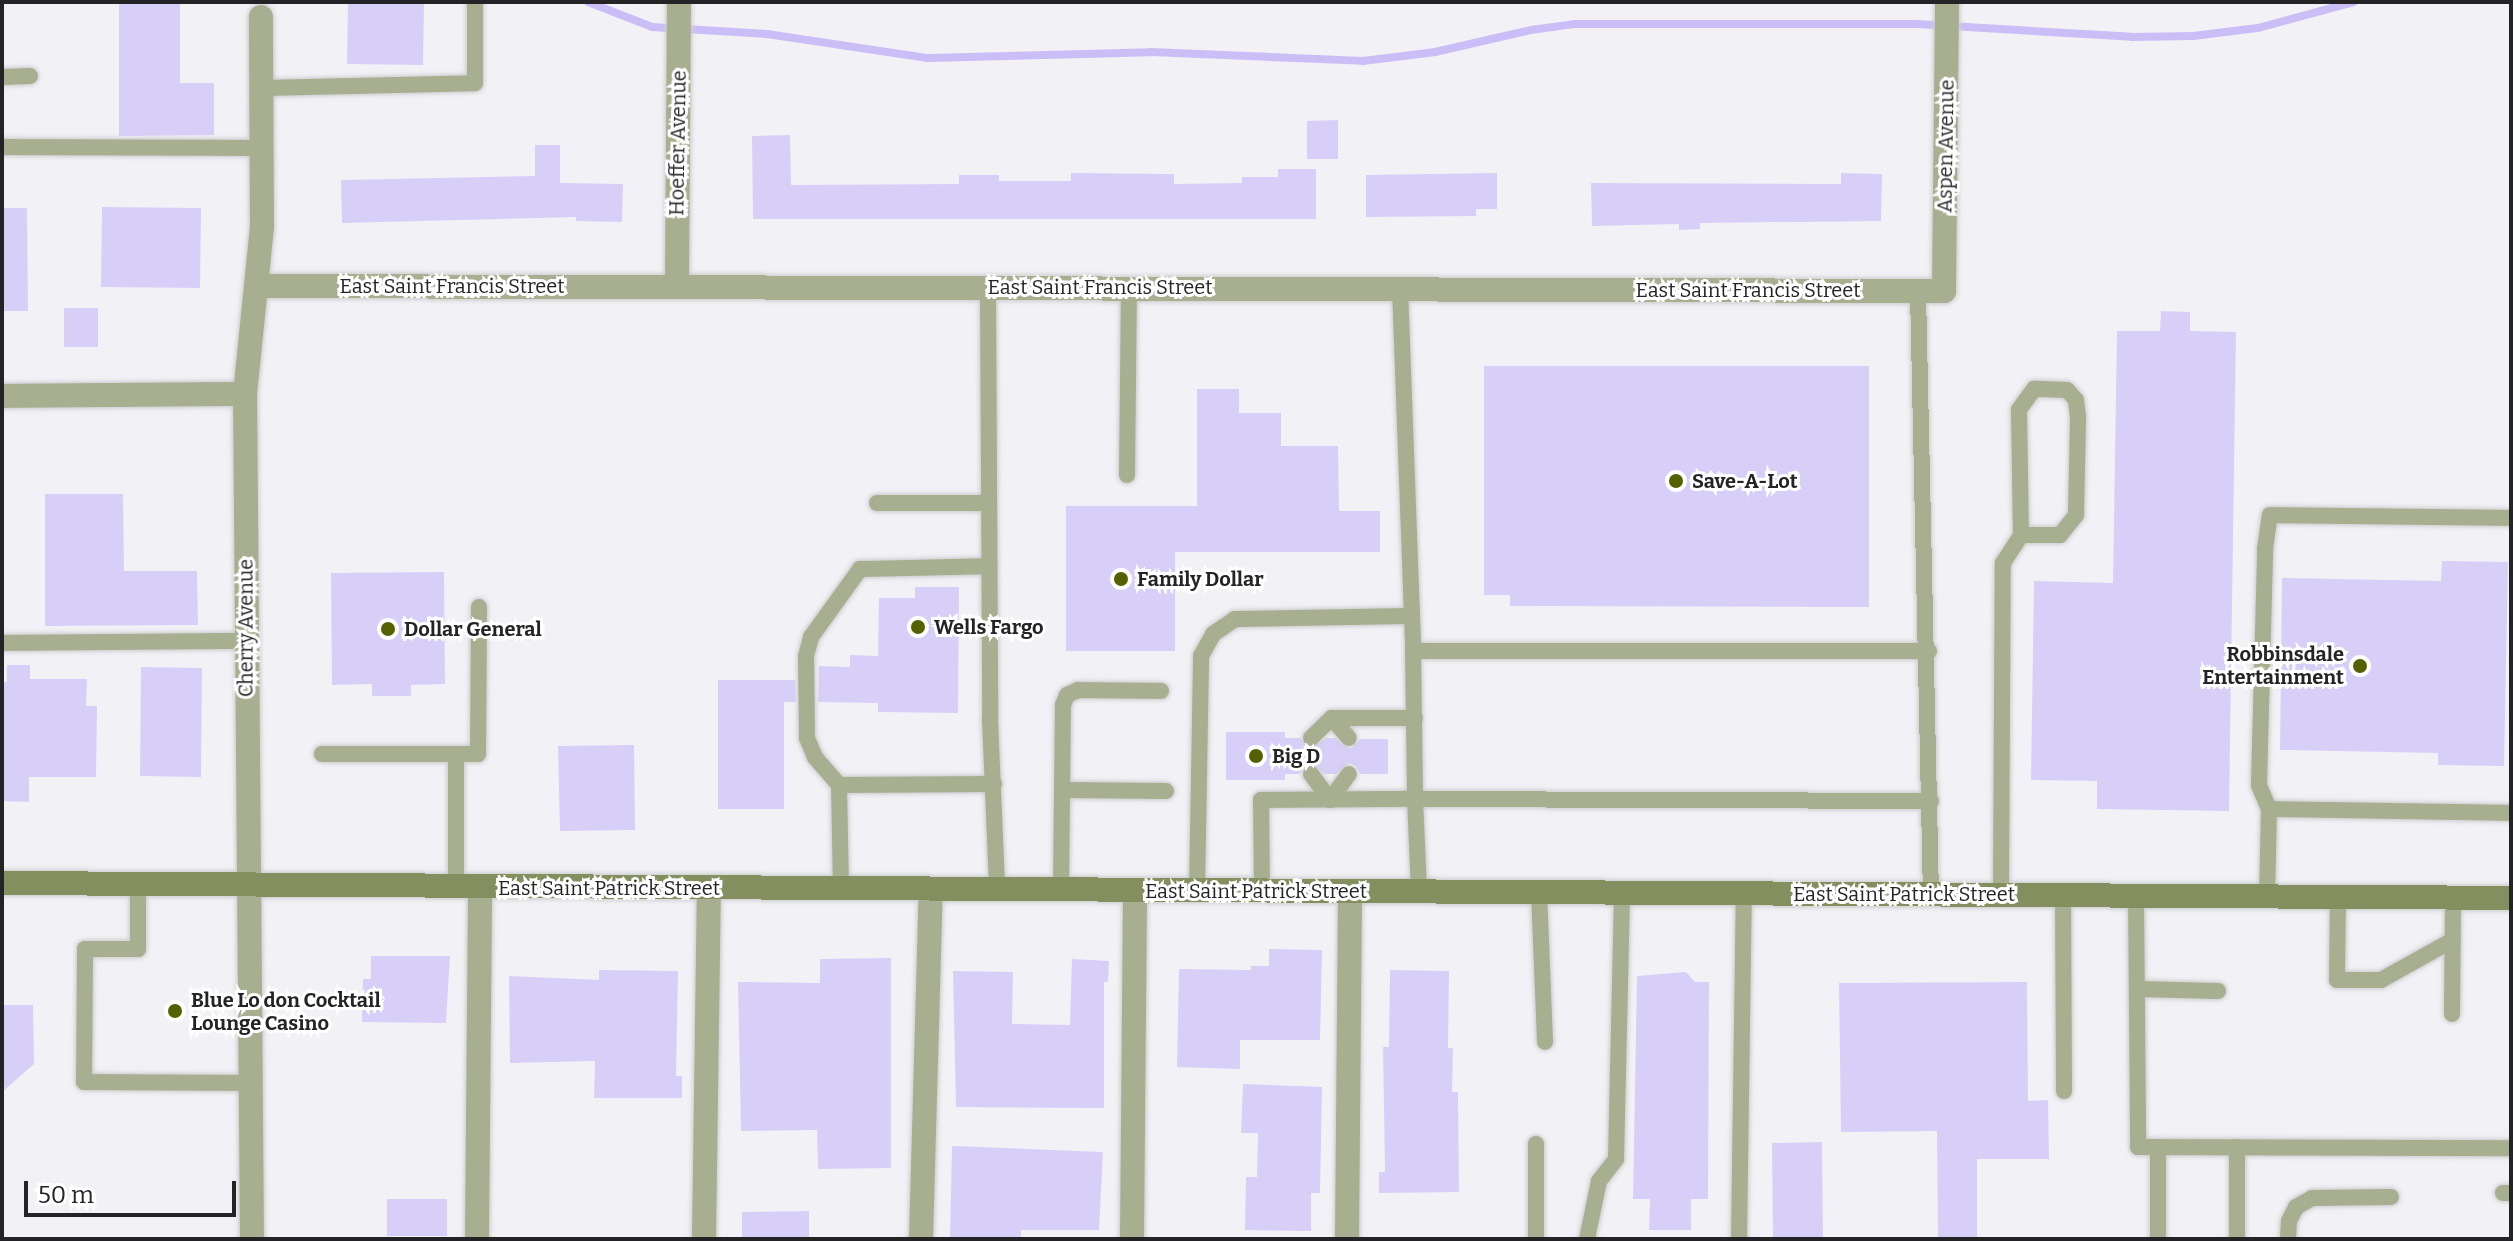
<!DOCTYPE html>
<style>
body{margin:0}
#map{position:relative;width:2513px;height:1241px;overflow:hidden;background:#f2f2f6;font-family:Bitter,serif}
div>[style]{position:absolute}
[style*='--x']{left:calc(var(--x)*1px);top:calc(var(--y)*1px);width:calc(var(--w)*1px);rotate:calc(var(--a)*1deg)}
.stream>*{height:8px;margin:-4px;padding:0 4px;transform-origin:4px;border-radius:4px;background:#cbbef7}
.building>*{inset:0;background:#d8cff9}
.roads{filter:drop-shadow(0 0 2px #cdcdd0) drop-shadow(0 0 2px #cdcdd0)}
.service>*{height:16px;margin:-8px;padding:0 8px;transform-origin:8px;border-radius:8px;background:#a8af90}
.minor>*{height:24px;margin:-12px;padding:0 12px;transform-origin:12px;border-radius:12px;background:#a8af90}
.secondary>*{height:24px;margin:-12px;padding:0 12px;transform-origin:12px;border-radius:12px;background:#848f60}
.dots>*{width:22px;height:22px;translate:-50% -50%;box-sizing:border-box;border:4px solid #fff;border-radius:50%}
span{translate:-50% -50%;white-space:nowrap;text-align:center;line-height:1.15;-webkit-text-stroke:6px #fff;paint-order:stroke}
.street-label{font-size:20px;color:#242325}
.poi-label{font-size:20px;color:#242325;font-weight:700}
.left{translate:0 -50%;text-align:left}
.right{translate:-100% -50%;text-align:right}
.frame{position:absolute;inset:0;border:4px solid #242325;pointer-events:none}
.scale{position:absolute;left:24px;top:1181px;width:212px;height:36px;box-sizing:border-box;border:4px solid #242325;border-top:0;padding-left:10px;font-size:24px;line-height:28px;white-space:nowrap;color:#242325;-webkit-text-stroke:6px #fff;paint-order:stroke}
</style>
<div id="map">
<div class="stream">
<i style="--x:588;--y:2;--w:69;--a:21.3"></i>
<i style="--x:652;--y:27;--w:115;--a:3.5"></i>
<i style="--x:767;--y:34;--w:163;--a:8.5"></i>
<i style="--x:928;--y:58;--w:223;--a:-1.5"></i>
<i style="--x:1151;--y:52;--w:212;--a:2.4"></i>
<i style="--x:1363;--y:61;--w:73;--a:-7.1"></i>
<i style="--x:1435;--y:52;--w:98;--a:-12.9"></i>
<i style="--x:1531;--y:30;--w:43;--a:-7.9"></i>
<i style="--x:1574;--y:24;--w:342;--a:0"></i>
<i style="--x:1916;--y:24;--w:216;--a:3.4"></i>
<i style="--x:2132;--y:37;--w:61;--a:-0.9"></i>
<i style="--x:2193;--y:36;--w:65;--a:-7"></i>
<i style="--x:2258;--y:28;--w:99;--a:-15.2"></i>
</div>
<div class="building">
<i style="clip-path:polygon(119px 2px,180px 2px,180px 83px,214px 83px,214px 135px,119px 136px)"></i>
<i style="clip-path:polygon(348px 2px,424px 2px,423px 65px,347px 64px)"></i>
<i style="clip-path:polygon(1338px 120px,1338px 159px,1307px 159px,1307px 121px)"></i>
<i style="clip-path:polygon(790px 135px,791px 185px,959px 184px,959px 175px,999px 175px,999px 181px,1071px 181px,1071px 173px,1174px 174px,1174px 184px,1242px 183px,1242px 177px,1278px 177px,1278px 169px,1316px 169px,1316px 219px,753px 219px,752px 136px)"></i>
<i style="clip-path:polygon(535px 145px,560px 145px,560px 183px,623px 184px,622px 222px,576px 221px,576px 217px,342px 223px,341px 180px,535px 176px)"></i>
<i style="clip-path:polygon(1497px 173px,1497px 209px,1476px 209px,1476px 216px,1366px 217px,1366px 175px)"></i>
<i style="clip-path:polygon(1841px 173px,1882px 174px,1881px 221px,1700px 223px,1700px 229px,1679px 230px,1679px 224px,1592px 226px,1591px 183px,1841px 184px)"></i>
<i style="clip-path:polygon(102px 207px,201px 208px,200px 288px,101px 287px)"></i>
<i style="clip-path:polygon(2px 208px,27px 208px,28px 311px,2px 311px)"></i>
<i style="clip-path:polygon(64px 308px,98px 308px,98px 347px,64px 347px)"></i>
<i style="clip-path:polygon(2161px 311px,2190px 312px,2190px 331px,2236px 332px,2229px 811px,2097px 809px,2097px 781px,2031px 780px,2034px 581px,2113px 583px,2117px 331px,2160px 331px)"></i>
<i style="clip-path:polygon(1484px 366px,1869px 366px,1869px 607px,1510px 606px,1510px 595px,1484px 595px)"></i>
<i style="clip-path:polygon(1197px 389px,1239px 389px,1239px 413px,1281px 413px,1281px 446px,1338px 446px,1339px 511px,1380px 511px,1380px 552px,1175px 552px,1175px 651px,1066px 651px,1066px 506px,1197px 506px)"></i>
<i style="clip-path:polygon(45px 494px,123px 494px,124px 571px,197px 571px,198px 625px,45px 626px)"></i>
<i style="clip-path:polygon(2442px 561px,2508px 562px,2504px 766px,2438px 765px,2438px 753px,2280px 750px,2282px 578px,2441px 581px)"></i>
<i style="clip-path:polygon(444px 572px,445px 684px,411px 685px,411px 696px,372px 696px,372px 684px,332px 685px,331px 573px)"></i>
<i style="clip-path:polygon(915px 587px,959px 587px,958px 713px,878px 712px,878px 703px,818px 702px,819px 666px,850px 667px,850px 655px,878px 656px,879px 598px,915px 598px)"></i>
<i style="clip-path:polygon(7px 665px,30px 665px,30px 679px,87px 679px,86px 706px,97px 706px,96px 777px,29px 777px,29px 802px,2px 801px,2px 682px,7px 682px)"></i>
<i style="clip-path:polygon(141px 667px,202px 668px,201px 777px,140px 776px)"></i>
<i style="clip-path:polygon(718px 680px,795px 680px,796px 702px,784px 702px,784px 809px,718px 809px)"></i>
<i style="clip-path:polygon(1226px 732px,1285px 732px,1285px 738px,1300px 738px,1309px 749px,1326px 738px,1335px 738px,1350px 749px,1360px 739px,1388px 739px,1388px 774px,1360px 774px,1356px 766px,1349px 763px,1336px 774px,1324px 774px,1311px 763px,1304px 766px,1300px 774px,1285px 774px,1285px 780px,1226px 780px)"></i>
<i style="clip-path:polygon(634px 745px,635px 830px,560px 831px,558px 746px)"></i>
<i style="clip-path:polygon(1269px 949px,1322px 950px,1320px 1040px,1240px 1040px,1240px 1069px,1177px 1067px,1179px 969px,1251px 970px,1251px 966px,1269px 966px)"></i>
<i style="clip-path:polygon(371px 956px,450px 956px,446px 1023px,362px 1022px,363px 979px,371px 979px)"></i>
<i style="clip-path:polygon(891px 958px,891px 1168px,818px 1169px,817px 1130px,741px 1131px,738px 982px,820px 983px,820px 959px)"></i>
<i style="clip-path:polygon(1072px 959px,1109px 961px,1108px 982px,1104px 982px,1104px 1108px,956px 1107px,953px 971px,1013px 972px,1012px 1024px,1070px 1025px)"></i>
<i style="clip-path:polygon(599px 970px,678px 971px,676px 1076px,682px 1076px,682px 1098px,594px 1098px,595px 1061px,510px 1063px,509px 976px,599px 980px)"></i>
<i style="clip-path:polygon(1390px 970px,1449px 971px,1448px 1048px,1453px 1048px,1452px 1092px,1458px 1092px,1459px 1192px,1379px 1193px,1379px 1172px,1385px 1172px,1383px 1047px,1389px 1047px)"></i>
<i style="clip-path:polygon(1686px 972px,1695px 982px,1709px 982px,1708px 1199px,1691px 1199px,1691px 1230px,1649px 1230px,1650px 1199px,1633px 1199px,1637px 976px)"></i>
<i style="clip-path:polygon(2027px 982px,2028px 1101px,2048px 1100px,2049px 1159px,1977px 1159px,1977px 1239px,1938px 1239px,1937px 1131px,1841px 1132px,1839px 983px)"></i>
<i style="clip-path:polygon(2px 1005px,33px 1005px,34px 1064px,2px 1092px)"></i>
<i style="clip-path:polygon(1243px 1084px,1322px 1087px,1320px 1193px,1311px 1193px,1311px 1231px,1245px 1230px,1246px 1177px,1257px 1177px,1258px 1133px,1241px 1133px)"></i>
<i style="clip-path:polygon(1822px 1142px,1823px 1239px,1773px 1239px,1772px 1143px)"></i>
<i style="clip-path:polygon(952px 1146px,1103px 1152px,1099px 1230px,1021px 1230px,1021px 1239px,950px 1239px)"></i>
<i style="clip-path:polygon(387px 1199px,447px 1199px,447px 1236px,387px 1236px)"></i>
<i style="clip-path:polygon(809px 1211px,809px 1239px,742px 1239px,742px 1212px)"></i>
</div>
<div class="roads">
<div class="service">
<i style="--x:2;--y:77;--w:28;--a:-2"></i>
<i style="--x:262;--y:88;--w:213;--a:-1.3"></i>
<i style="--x:475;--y:83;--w:81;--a:-90"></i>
<i style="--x:2;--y:147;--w:260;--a:0.2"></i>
<i style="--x:988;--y:286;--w:433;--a:89.7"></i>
<i style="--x:990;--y:719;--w:170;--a:87.6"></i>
<i style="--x:1400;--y:288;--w:363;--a:87.9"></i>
<i style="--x:1918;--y:291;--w:604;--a:88.77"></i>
<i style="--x:1127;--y:475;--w:188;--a:-89.4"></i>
<i style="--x:877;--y:503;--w:112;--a:0"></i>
<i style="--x:2;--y:643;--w:245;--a:-0.5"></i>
<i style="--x:1929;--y:651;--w:516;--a:180"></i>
<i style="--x:1413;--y:651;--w:148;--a:89.2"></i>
<i style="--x:1415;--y:799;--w:516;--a:0.22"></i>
<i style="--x:1332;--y:718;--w:26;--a:50"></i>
<i style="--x:1311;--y:738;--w:29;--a:-44"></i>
<i style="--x:1332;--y:718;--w:83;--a:0"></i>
<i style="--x:322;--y:754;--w:156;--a:0"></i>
<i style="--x:478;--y:754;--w:147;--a:-89.6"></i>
<i style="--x:456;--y:754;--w:133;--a:90"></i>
<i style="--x:1311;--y:774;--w:32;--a:54"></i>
<i style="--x:1330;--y:800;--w:32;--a:-54"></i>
<i style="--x:839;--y:785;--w:155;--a:-0.4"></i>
<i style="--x:1062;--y:790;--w:104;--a:0.6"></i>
<i style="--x:2269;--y:809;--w:26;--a:-113"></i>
<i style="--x:2259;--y:785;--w:236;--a:-88.5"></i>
<i style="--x:2265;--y:549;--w:34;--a:-82"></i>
<i style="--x:2270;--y:515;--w:241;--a:0.7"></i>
<i style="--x:138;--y:885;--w:64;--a:90"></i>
<i style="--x:138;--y:949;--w:53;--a:180"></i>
<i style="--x:85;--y:949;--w:133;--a:90.4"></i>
<i style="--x:84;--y:1082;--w:166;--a:0.3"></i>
<i style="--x:841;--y:889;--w:104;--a:-91.1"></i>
<i style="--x:839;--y:785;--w:37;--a:-131"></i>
<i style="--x:815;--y:757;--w:21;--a:-113"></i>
<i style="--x:807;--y:738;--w:82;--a:-90.7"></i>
<i style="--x:806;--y:656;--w:20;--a:-75"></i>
<i style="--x:811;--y:637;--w:84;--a:-54.2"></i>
<i style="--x:860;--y:569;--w:129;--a:-1.3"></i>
<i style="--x:1061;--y:890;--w:185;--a:-89.4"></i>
<i style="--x:1063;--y:705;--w:11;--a:-68"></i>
<i style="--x:1067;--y:695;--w:12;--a:-24"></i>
<i style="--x:1078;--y:690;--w:83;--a:0.7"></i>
<i style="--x:1197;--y:891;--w:235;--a:-89"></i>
<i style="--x:1201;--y:656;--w:25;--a:-61"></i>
<i style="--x:1213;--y:634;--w:27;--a:-34"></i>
<i style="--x:1235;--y:619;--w:177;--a:-1"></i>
<i style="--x:1262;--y:891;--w:91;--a:-90.6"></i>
<i style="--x:1261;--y:800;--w:154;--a:-0.4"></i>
<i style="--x:1415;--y:799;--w:93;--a:87.5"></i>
<i style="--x:1539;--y:892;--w:150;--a:87.7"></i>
<i style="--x:2001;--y:895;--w:332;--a:-89.7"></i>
<i style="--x:2003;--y:563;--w:33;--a:-57"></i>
<i style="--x:2021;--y:535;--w:39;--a:0"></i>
<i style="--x:2060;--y:535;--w:26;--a:-51"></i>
<i style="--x:2076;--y:515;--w:98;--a:-88.8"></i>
<i style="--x:2078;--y:417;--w:17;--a:-97"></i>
<i style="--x:2076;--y:400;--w:13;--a:-132"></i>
<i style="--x:2067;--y:390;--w:33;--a:-178"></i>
<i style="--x:2034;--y:389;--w:26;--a:126"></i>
<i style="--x:2019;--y:410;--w:125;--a:89.1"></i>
<i style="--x:2063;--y:895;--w:196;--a:89.7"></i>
<i style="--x:2136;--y:896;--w:251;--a:89.5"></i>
<i style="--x:2138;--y:1147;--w:373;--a:0.2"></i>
<i style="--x:2267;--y:897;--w:88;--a:-88.7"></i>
<i style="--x:2269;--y:809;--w:242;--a:0.9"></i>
<i style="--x:2338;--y:897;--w:83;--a:90.7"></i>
<i style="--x:2337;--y:980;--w:44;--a:0"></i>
<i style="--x:2381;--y:980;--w:82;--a:-29.1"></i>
<i style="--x:2137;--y:989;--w:81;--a:1.4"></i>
<i style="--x:2452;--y:1014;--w:117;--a:-89.5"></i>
<i style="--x:1536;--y:1144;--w:95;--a:90"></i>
<i style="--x:2158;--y:1147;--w:92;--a:90"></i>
<i style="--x:2237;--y:1147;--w:92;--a:90"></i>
<i style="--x:2503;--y:1193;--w:8;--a:0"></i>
<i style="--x:1587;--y:1239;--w:59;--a:-78.3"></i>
<i style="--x:1599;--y:1181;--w:28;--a:-52"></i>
<i style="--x:1616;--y:1159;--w:266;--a:-88.7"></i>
<i style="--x:1739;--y:1239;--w:346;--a:-89.2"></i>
<i style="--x:2288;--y:1239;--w:18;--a:-87"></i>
<i style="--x:2289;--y:1221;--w:16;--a:-63"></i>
<i style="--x:2296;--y:1207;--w:18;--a:-29"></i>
<i style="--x:2312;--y:1198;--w:79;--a:-0.7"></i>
</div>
<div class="minor">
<i style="--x:677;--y:285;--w:283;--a:-89.6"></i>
<i style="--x:256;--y:286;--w:1688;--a:0.17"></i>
<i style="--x:1944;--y:291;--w:289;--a:-89.4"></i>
<i style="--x:2;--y:396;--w:243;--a:-0.5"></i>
<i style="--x:252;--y:1239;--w:845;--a:-90.47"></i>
<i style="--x:245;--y:394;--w:169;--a:-84.2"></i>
<i style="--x:262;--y:226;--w:209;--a:-90.3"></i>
<i style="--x:477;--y:1239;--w:352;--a:-89.5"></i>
<i style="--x:704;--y:1239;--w:351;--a:-89.2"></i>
<i style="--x:921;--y:1239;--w:350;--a:-88.4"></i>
<i style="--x:1132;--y:1239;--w:349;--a:-89.5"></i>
<i style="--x:1347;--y:1239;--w:348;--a:-89.5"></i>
</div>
<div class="secondary">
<i style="--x:2;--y:883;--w:2509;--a:0.34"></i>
</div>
</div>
<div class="dots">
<i style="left:1676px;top:481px;background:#536102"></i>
<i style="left:1121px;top:579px;background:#536102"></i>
<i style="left:918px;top:627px;background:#536102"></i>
<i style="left:388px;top:629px;background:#536102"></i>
<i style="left:2360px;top:666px;background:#536102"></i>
<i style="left:1256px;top:756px;background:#536102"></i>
<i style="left:175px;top:1011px;background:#536102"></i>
</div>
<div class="street-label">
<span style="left:678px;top:143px;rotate:-89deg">Hoeffer Avenue</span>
<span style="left:1946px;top:146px;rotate:-89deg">Aspen Avenue</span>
<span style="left:452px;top:286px">East Saint Francis Street</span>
<span style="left:1100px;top:287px">East Saint Francis Street</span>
<span style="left:1748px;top:290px">East Saint Francis Street</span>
<span style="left:246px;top:628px;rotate:-90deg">Cherry Avenue</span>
<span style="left:609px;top:888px">East Saint Patrick Street</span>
<span style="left:1256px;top:891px">East Saint Patrick Street</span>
<span style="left:1904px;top:894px">East Saint Patrick Street</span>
</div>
<div class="poi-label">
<span class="left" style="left:1692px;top:481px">Save-A-Lot</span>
<span class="left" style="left:1137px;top:579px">Family Dollar</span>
<span class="left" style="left:934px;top:627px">Wells Fargo</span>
<span class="left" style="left:404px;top:629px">Dollar General</span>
<span class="right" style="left:2344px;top:666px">Robbinsdale<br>Entertainment</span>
<span class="left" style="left:1272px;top:756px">Big D</span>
<span class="left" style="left:191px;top:1012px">Blue Lo don Cocktail<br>Lounge Casino</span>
</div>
<div class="frame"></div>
<div class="scale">50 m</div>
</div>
